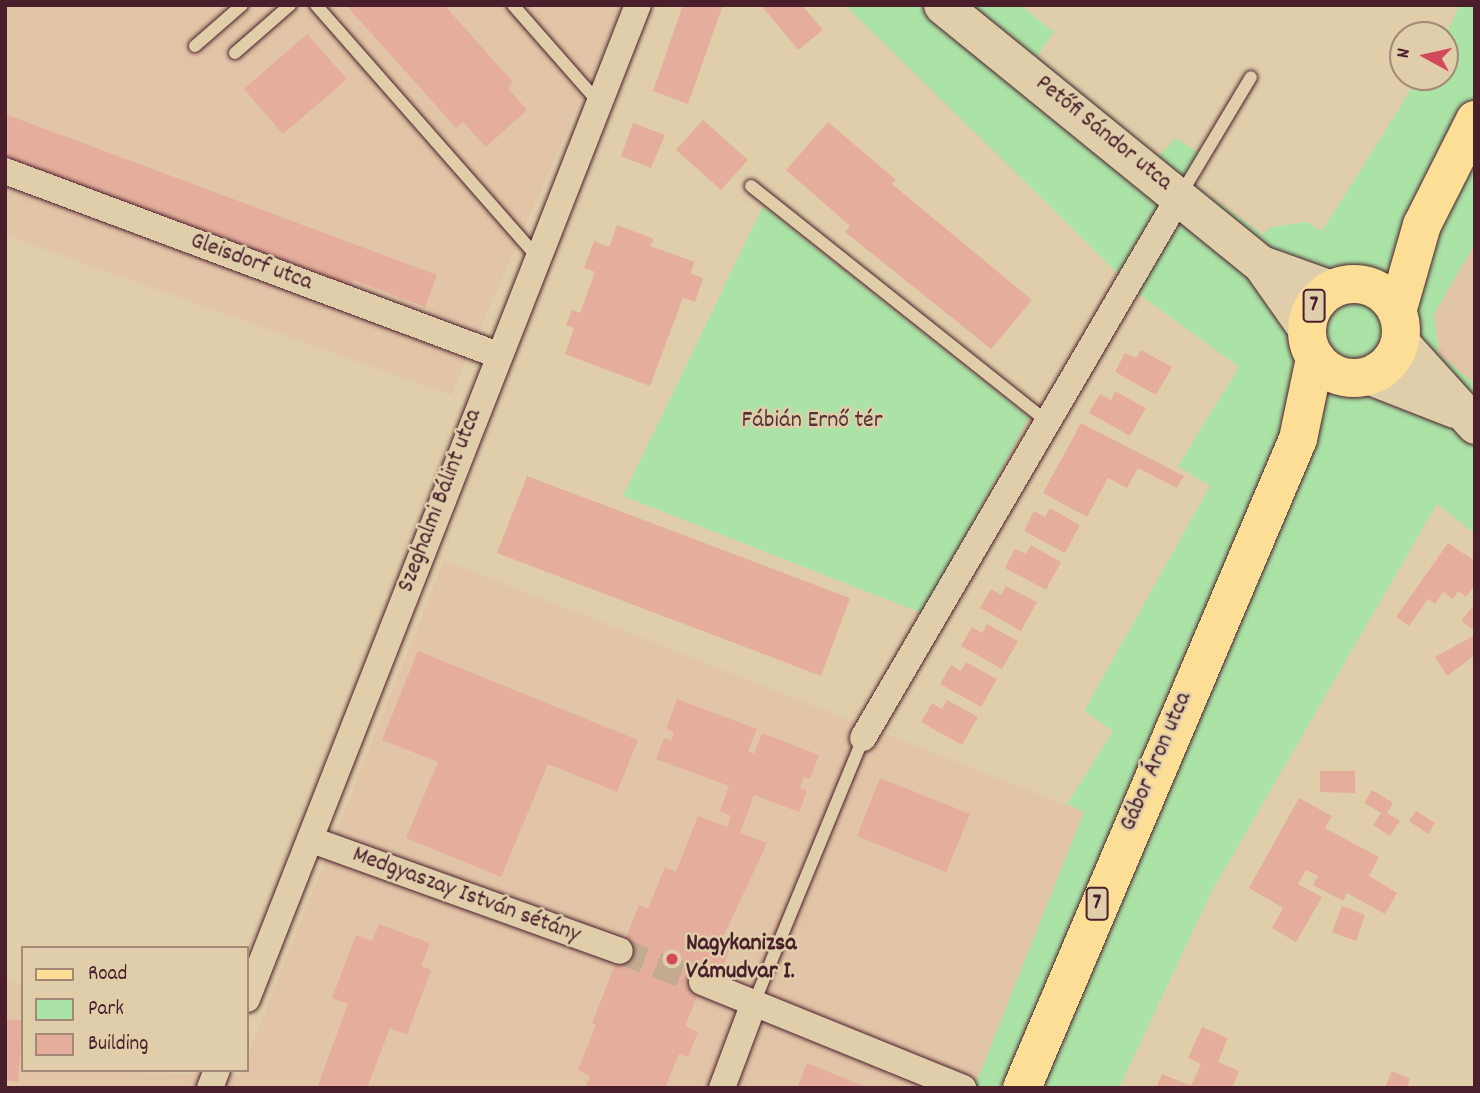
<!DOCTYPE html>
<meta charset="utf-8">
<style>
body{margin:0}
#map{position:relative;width:1480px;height:1093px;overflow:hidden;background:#e0ceab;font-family:Dekko,sans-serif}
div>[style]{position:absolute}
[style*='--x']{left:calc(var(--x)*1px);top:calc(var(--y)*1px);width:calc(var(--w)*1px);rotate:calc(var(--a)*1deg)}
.built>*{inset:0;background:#e2c4a6}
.green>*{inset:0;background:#abe3a7}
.building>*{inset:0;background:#e5ae9c}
.street-tunnel>*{height:26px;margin-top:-13px;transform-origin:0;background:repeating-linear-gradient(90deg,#c2ab91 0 26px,transparent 0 39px)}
.roads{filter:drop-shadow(0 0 2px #4a1f2b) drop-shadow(0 0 2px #4a1f2b)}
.lane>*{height:12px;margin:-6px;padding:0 6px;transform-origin:6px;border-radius:6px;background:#e0ceab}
.street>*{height:26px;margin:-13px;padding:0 13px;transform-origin:13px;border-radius:13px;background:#e0ceab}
.secondary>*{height:37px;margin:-18.5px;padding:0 18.5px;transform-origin:18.5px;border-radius:18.5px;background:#e0ceab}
.primary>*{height:38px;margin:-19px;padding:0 19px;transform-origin:19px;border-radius:19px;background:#fcde96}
.primary>.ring{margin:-19px;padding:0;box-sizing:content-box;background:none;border:38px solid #fcde96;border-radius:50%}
.dots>*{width:19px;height:19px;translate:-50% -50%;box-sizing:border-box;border:4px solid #e0ceab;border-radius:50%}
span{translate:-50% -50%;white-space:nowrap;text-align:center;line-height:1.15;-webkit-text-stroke:5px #e0ceab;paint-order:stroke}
.shield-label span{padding:2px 5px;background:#e0ceab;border:2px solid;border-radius:5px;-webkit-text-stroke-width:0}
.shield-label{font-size:23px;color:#4a1f2b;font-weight:700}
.street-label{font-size:24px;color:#4a1f2b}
.park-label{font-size:24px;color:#543337}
.poi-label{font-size:24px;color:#4a1f2b;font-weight:700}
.left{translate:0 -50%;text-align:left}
.frame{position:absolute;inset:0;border:7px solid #4a1f2b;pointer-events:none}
.legend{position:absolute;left:21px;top:946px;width:228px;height:126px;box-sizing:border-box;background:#e0ceab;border:2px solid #a48878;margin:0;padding:9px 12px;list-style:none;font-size:21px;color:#4a1f2b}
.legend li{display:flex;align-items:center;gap:14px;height:35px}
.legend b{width:35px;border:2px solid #a48878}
.north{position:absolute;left:1389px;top:21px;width:70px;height:70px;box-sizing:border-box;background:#e0ceab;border:2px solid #a48878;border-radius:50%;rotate:278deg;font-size:19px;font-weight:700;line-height:28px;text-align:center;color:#4a1f2b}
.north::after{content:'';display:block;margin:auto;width:24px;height:32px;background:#d1495b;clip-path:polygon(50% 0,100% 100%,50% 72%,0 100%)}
</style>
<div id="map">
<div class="built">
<i style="clip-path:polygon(5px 5px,622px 5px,451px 395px,5px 235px)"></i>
<i style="clip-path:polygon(1475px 244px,1475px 384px,1439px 354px,1434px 314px)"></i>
<i style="clip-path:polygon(444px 560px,1084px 812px,974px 1088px,5px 1088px,5px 979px,23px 986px,23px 1070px,240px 1075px,247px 1070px,247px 1058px)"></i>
</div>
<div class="green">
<i style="clip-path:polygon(845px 5px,1020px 5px,1054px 32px,1037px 56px,1159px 156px,1175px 138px,1204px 156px,1195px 185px,1262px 234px,1271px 227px,1306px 222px,1322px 231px,1419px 77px,1445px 77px,1445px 36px,1460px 5px,1475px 5px,1475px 244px,1434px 314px,1439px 354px,1475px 384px,1475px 534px,1437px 504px,1212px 891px,1119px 1088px,974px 1088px,1084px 812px,1067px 804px,1113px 731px,1084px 711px,1210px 486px,1178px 466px,1239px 367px,1139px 294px)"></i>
<i style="clip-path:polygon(763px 206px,1029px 417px,924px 614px,623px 496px)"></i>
</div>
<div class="building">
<i style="clip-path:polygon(346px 5px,444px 5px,513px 82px,508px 88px,527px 110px,486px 147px,463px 122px,456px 128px)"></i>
<i style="clip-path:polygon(683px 5px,723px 5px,688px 104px,653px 91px)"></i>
<i style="clip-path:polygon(761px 5px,802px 5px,823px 30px,798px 50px)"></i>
<i style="clip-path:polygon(307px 34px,347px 79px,283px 134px,244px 89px)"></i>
<i style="clip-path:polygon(5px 114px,437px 275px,425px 307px,354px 280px,348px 293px,5px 165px)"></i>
<i style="clip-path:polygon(703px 120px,748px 160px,721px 190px,676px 150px)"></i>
<i style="clip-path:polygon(828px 122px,896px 180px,892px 184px,1032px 300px,991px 349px,845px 232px,850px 226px,786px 170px)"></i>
<i style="clip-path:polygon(633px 123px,665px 135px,651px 168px,621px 156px)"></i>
<i style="clip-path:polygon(617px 225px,654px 239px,650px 246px,695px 262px,690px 273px,703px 278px,695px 302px,683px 298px,650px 386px,565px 354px,574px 328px,566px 325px,572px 310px,580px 313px,595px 272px,584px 268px,594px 241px,609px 247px)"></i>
<i style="clip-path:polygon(1141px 350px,1172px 367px,1156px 395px,1115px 372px,1125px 353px,1136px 358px)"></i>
<i style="clip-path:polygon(1115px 391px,1146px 408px,1130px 436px,1089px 413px,1100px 394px,1111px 400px)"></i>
<i style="clip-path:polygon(1081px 423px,1184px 476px,1177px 488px,1138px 468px,1127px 488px,1108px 478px,1087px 517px,1043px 493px)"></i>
<i style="clip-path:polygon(527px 476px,850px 598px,821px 676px,497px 553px)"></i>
<i style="clip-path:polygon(1050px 508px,1080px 525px,1065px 553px,1024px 531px,1034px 511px,1045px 517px)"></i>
<i style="clip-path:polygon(1448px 543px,1475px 561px,1475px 586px,1466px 597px,1458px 591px,1453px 599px,1443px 592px,1435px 604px,1428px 599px,1409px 626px,1396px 617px)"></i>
<i style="clip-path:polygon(1031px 545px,1061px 562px,1046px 590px,1005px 568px,1015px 549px,1026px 554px)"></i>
<i style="clip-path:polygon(1006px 586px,1037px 602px,1021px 631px,980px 608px,991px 589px,1001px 595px)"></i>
<i style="clip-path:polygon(1475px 604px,1475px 631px,1461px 621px)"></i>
<i style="clip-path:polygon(987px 624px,1018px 641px,1002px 669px,961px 646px,972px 627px,982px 633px)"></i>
<i style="clip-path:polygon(1475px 635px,1475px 655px,1447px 676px,1435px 657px)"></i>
<i style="clip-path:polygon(418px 651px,638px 740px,617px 792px,548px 764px,501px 877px,406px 838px,438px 762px,382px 740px)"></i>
<i style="clip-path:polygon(966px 662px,997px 679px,981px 707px,940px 684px,951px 665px,961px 671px)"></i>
<i style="clip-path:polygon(677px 699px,757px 729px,748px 751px,754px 754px,762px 733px,819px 755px,810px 779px,804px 777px,800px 788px,807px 791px,799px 812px,754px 795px,740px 833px,767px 843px,722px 940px,732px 944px,721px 972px,709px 967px,685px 1026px,698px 1032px,688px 1057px,679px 1054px,665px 1088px,585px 1088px,590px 1076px,578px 1070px,596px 1025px,592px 1023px,639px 905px,648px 909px,665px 867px,676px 872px,698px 816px,727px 827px,731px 816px,720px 811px,729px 786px,656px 759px,664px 738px,671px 741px,674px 732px,666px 729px)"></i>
<i style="clip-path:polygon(947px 700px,978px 717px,962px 745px,921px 722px,932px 703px,942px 709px)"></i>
<i style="clip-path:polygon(1320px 771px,1355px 771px,1355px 793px,1320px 792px)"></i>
<i style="clip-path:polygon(880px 778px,970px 814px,946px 872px,857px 836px)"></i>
<i style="clip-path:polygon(1372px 790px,1393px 803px,1387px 813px,1400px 821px,1390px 836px,1373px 825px,1381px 813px,1364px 803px)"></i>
<i style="clip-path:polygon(1299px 798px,1332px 816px,1325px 828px,1379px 857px,1369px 876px,1397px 893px,1385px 914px,1347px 893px,1343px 901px,1313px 885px,1318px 876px,1306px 870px,1298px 884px,1322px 897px,1296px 942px,1272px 928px,1283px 908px,1249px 888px)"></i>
<i style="clip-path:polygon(1416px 811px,1435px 823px,1428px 834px,1409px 821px)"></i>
<i style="clip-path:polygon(1342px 906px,1365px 915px,1356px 941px,1332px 932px)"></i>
<i style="clip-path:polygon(379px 924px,430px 943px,421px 966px,431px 970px,407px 1035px,390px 1028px,367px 1088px,317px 1088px,348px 1004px,332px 998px,356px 935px,372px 941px)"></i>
<i style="clip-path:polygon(5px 1005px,7px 1019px,23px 1021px,18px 1082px,5px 1080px)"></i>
<i style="clip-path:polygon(1202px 1027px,1228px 1038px,1218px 1062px,1239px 1071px,1232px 1088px,1156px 1088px,1162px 1074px,1191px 1086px,1201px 1064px,1188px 1058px)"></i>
<i style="clip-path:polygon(807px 1063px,868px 1088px,797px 1088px)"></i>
<i style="clip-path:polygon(1392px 1071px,1410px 1079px,1407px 1088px,1385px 1088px)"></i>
</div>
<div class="street-tunnel">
<i style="--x:620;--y:951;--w:88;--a:20.7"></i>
</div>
<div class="roads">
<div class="lane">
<i style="--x:316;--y:5;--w:335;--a:48.7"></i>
<i style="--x:513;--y:5;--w:130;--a:48.7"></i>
<i style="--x:195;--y:46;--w:62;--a:-41.1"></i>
<i style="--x:235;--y:53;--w:73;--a:-41.1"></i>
<i style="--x:751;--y:186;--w:379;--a:38.5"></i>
<i style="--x:1181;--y:194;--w:136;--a:-59.1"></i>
<i style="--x:754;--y:1003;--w:287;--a:-67.6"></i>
</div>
<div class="street">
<i style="--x:5;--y:171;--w:526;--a:20.47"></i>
<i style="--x:863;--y:738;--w:629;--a:-59.72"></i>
<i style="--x:312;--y:840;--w:327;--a:19.8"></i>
<i style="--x:702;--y:982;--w:282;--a:22.1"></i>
<i style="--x:247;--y:999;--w:1068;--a:-68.53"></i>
<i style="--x:210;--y:1088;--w:19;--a:-69"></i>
<i style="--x:722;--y:1088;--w:91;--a:-69.4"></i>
</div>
<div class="secondary">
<i style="--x:942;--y:5;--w:411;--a:39.1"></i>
<i style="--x:1261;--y:264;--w:78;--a:54.9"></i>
<i style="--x:1261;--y:264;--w:74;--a:19.7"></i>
<i style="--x:1400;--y:342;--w:112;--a:47.9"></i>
<i style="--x:1370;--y:376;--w:90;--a:21.4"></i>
</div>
<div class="primary">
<i class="ring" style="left:1307px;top:284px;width:56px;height:56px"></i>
<i style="--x:1397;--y:312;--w:91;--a:-74"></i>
<i style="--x:1422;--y:225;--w:118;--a:-63.2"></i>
<i style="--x:1022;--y:1088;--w:705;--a:-66.96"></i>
<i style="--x:1298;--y:439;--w:83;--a:-78.1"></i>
</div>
</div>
<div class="dots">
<i style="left:672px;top:959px;background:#d1495b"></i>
</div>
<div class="shield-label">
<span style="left:1314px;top:306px">7</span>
<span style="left:1097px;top:904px">7</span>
</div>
<div class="street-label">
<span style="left:1103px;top:134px;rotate:39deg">Petőfi Sándor utca</span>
<span style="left:251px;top:263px;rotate:20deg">Gleisdorf utca</span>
<span style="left:441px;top:501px;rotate:-69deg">Szeghalmi Bálint utca</span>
<span style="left:1157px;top:762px;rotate:-67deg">Gábor Áron utca</span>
<span style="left:466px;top:896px;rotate:20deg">Medgyaszay István sétány</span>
</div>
<div class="park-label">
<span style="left:812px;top:422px">Fábián Ernő tér</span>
</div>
<div class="poi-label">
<span class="left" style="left:686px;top:959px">Nagykanizsa<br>Vámudvar I.</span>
</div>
<div class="frame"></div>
<ul class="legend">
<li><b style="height:9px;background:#fcde96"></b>Road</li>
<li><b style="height:19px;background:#abe3a7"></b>Park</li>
<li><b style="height:19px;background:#e5ae9c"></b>Building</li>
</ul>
<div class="north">N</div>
</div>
